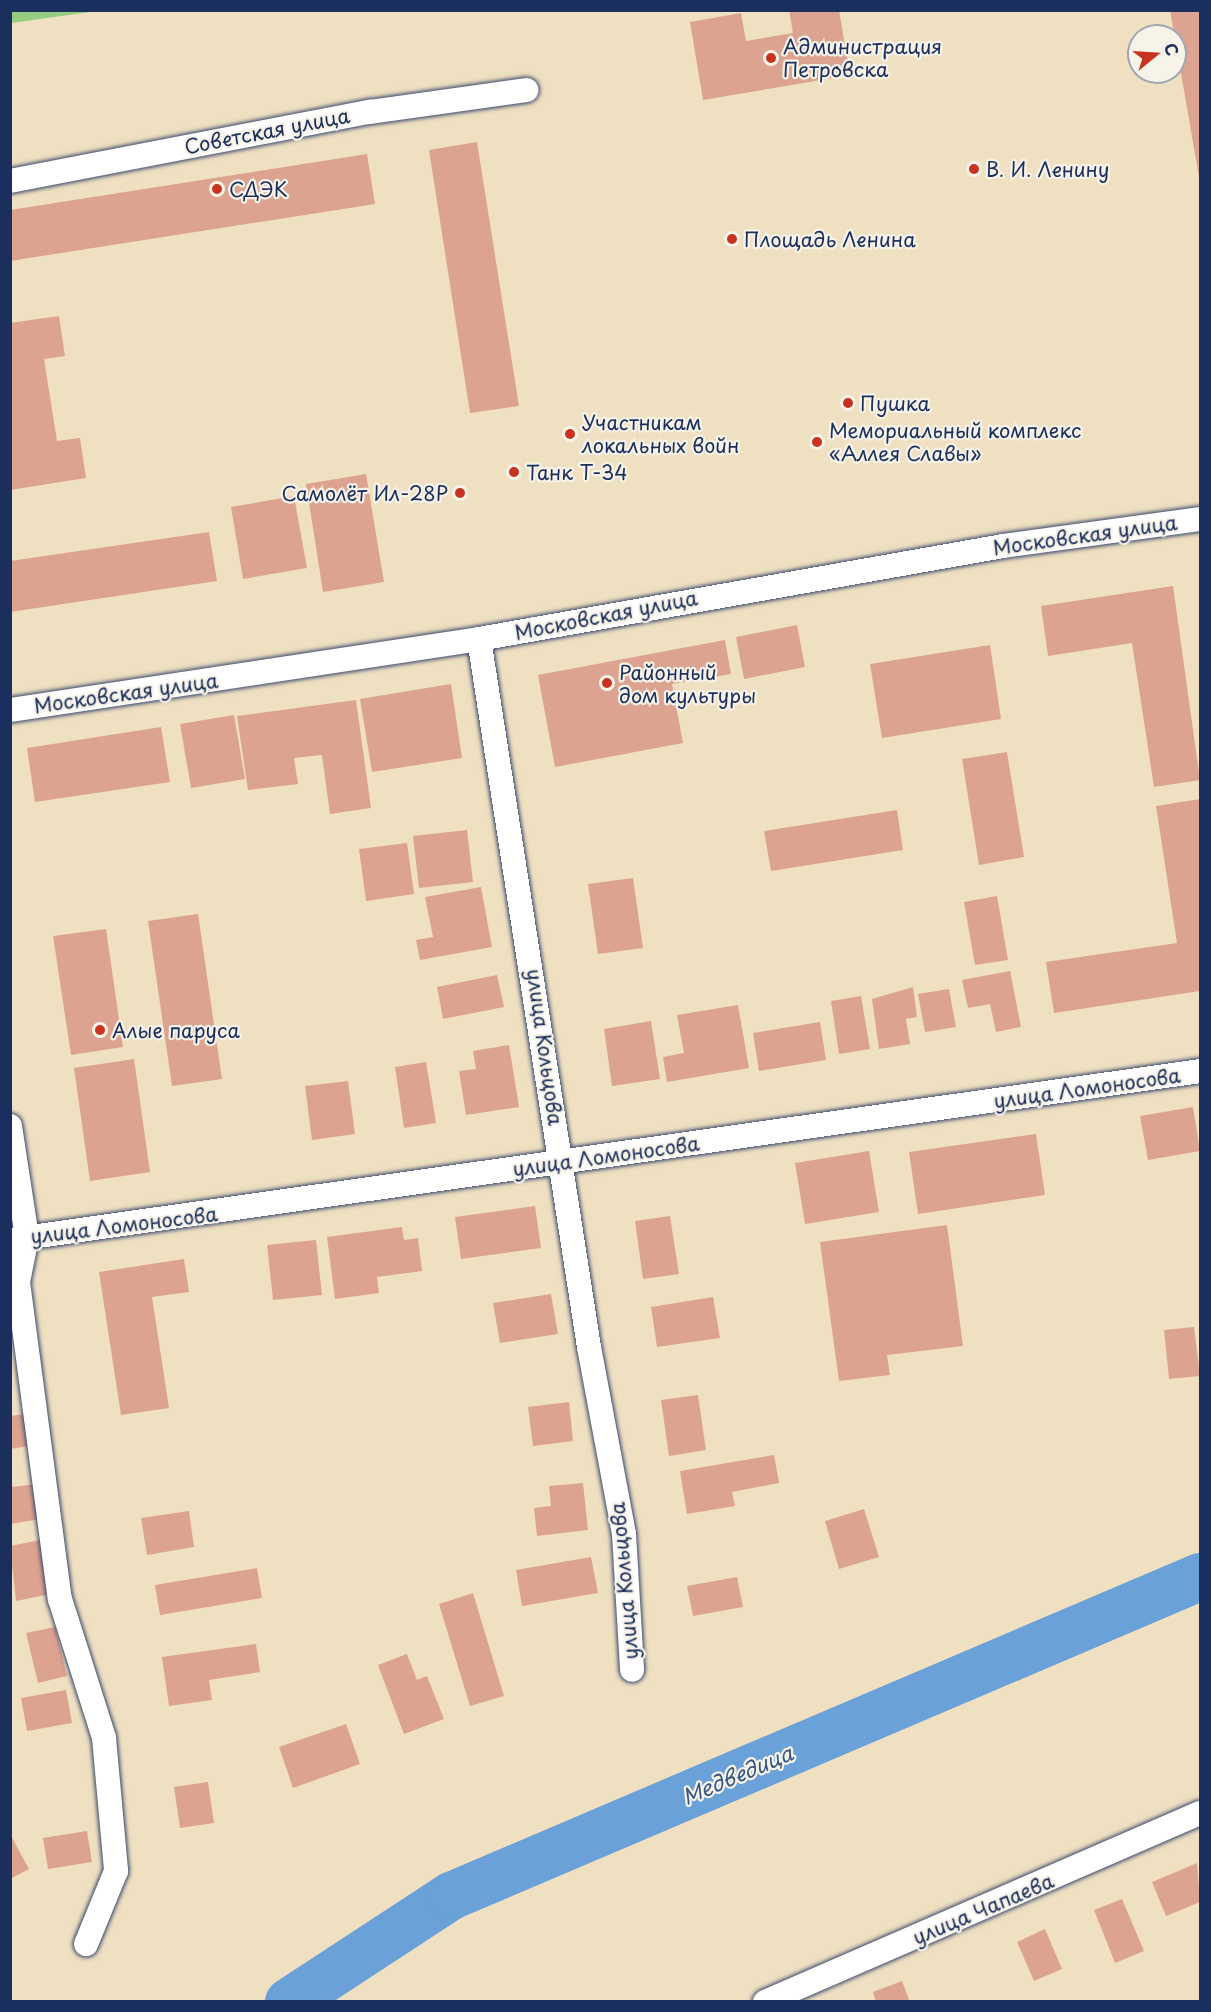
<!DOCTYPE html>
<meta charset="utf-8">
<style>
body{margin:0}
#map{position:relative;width:1211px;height:2012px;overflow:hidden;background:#f0e0c2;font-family:"Playpen Sans",sans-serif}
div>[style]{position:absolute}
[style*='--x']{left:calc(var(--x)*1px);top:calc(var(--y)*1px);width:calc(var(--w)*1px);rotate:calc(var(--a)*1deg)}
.green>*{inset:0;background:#96ce81}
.river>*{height:48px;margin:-24px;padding:0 24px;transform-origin:24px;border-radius:24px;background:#6aa1d8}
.building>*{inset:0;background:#dda391}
.roads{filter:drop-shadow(0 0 2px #3b4a6d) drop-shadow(0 0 2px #3b4a6d)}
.street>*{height:24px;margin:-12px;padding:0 12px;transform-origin:12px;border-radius:12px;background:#fff}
.dots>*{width:16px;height:16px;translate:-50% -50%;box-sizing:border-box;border:3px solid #f7f3e8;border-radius:50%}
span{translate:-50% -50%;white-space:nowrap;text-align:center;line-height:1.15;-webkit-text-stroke:4.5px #f7f3e8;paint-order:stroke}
.poi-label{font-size:20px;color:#1b2f5e}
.left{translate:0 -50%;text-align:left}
.right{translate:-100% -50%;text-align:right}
.street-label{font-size:20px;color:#1b2f5e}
.water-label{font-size:21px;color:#375789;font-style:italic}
.frame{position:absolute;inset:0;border:12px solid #1b2f5e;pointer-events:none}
.north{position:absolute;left:1127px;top:24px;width:60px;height:60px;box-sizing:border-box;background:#f7f3e8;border:2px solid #9fa5b1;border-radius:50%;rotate:72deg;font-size:16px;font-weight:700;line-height:24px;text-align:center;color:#1b2f5e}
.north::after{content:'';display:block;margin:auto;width:21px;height:27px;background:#c8321e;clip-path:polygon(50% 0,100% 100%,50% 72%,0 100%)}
</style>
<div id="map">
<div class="green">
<i style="clip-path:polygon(11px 10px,98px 10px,98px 11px,11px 23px)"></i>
</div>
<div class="river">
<i style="--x:289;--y:2002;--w:194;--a:-33.2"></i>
<i style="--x:451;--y:1896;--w:814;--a:-23.07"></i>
</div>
<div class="building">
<i style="clip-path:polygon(789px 10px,839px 10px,850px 75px,703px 100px,690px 22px,741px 13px,746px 41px,793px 33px)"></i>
<i style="clip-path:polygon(1170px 10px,1200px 10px,1200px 177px,1199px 177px)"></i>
<i style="clip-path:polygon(477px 142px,519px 406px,470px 413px,429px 150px)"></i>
<i style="clip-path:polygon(367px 154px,375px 204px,10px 261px,10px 210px)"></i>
<i style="clip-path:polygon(59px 316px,65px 356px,44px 359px,57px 441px,80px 438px,86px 478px,10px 490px,10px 323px)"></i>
<i style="clip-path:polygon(366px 474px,384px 582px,323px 592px,306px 484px)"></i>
<i style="clip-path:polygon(294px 496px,307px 568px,243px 579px,231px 507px)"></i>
<i style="clip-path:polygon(209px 532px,217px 581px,10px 612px,10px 561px)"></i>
<i style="clip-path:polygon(1173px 586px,1200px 780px,1154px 787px,1132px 643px,1048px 656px,1041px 606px)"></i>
<i style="clip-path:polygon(797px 625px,805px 667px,744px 679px,736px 637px)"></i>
<i style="clip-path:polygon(725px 640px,731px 674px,672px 684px,683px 743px,555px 767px,538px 675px)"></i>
<i style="clip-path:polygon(990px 645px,1001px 719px,882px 738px,870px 664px)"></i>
<i style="clip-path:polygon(451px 684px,462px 758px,372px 772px,360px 699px)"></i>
<i style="clip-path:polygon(356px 700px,371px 808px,330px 814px,322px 755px,294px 758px,298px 784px,248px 790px,237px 716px)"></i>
<i style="clip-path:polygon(234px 715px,245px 779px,191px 788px,180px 724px)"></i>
<i style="clip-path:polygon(161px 727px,170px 782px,35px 802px,27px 748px)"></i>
<i style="clip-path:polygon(1007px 752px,1024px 857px,979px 865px,962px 759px)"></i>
<i style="clip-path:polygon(1200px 799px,1200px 991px,1054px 1013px,1046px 962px,1177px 943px,1156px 806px)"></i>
<i style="clip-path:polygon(897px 810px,903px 850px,771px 871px,764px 831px)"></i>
<i style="clip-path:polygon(467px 830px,473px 882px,419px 888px,413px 836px)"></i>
<i style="clip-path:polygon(407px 843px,414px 894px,366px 901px,359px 849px)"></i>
<i style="clip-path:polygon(633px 878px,643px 948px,598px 954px,588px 884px)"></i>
<i style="clip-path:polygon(481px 887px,492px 947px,420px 960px,416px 940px,433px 937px,425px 897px)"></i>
<i style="clip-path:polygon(997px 896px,1008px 960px,975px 965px,964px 902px)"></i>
<i style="clip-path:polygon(198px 914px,222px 1079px,172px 1086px,148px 921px)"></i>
<i style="clip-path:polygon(106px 929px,123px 1047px,71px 1055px,53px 936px)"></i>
<i style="clip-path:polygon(1010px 971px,1021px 1027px,996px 1032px,990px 1004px,968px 1008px,962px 980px)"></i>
<i style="clip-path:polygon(497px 975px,504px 1007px,443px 1019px,437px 987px)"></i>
<i style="clip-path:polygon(913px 987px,917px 1017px,906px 1019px,910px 1044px,879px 1049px,872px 999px)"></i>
<i style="clip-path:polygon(949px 989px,956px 1027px,925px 1032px,918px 994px)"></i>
<i style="clip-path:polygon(861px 996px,870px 1049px,839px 1054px,831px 1001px)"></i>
<i style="clip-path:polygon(738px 1005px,749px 1068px,667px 1082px,663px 1057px,684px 1053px,677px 1015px)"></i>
<i style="clip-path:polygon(651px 1021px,660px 1079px,612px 1086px,604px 1029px)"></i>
<i style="clip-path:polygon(820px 1022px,826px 1060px,759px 1071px,753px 1033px)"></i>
<i style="clip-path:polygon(509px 1045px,519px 1107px,466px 1115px,459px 1071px,476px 1069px,473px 1051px)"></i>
<i style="clip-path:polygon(134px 1059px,150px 1172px,90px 1181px,74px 1068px)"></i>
<i style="clip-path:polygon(426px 1062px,436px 1123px,404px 1128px,395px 1067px)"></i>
<i style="clip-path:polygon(348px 1081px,355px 1134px,312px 1140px,305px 1086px)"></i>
<i style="clip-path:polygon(1193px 1107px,1200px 1151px,1148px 1160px,1140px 1116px)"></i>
<i style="clip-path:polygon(1036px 1134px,1045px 1195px,918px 1214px,909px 1152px)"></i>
<i style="clip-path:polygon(869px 1151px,879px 1212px,805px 1224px,795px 1163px)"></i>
<i style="clip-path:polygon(535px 1206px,541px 1248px,461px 1259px,455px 1217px)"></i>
<i style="clip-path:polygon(670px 1216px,679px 1274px,643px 1279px,635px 1221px)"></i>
<i style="clip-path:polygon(947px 1225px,963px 1346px,887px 1355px,890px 1375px,839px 1381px,820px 1242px)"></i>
<i style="clip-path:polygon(402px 1227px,404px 1240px,418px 1238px,422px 1271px,377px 1277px,379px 1293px,335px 1299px,327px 1237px)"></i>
<i style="clip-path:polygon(316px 1240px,322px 1295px,273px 1300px,267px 1245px)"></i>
<i style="clip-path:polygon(184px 1259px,189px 1292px,152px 1297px,169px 1408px,121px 1415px,99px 1272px)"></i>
<i style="clip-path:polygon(551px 1294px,558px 1334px,500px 1343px,493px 1303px)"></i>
<i style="clip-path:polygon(713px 1297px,720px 1338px,657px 1347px,651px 1307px)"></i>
<i style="clip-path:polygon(1194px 1327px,1200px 1376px,1169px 1379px,1164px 1330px)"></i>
<i style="clip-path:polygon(698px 1395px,706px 1450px,669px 1456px,661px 1400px)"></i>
<i style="clip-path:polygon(569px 1402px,573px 1441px,533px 1446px,528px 1407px)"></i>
<i style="clip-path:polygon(25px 1414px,29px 1446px,10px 1449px,10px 1416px)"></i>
<i style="clip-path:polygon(774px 1455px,779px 1483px,732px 1492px,735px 1506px,687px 1514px,680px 1471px)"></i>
<i style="clip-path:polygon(10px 1481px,13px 1487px,36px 1484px,41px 1519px,10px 1524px)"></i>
<i style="clip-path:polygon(583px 1483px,588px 1530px,537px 1536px,534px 1508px,551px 1506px,549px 1486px)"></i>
<i style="clip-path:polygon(864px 1509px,879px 1557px,839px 1569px,825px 1521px)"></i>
<i style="clip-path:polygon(189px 1511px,194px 1547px,147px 1555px,141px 1518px)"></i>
<i style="clip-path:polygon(45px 1539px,56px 1593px,16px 1601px,10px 1546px)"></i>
<i style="clip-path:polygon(591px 1557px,598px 1593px,522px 1606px,516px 1570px)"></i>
<i style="clip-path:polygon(257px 1568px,262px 1598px,160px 1615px,155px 1585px)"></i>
<i style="clip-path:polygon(737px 1577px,743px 1607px,693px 1616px,687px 1586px)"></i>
<i style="clip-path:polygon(473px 1593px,504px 1696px,470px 1706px,439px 1604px)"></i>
<i style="clip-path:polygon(55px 1627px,67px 1676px,38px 1683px,26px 1633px)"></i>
<i style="clip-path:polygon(256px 1644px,260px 1672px,209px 1680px,212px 1700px,169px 1706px,162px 1657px)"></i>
<i style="clip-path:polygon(407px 1654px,417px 1680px,427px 1676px,444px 1719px,404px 1734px,378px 1665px)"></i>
<i style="clip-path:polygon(66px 1690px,72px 1723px,27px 1731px,21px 1698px)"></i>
<i style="clip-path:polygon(346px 1724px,360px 1764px,293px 1788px,279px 1747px)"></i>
<i style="clip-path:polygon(208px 1782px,214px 1823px,180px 1828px,174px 1787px)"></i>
<i style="clip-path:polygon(87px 1831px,92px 1862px,48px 1869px,43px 1838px)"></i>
<i style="clip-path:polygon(10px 1834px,29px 1869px,10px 1879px)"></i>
<i style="clip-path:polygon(1197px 1863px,1200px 1902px,1166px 1916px,1152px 1882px)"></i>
<i style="clip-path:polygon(1122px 1899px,1144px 1951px,1115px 1963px,1094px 1910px)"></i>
<i style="clip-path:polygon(1045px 1929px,1062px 1969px,1034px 1981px,1017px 1942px)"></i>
<i style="clip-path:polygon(902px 1981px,910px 2002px,876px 2002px,873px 1992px)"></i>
</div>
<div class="roads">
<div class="street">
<i style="--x:10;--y:181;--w:367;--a:-10.9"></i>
<i style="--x:370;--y:112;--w:158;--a:-8"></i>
<i style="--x:479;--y:639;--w:716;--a:81.17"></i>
<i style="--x:589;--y:1347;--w:190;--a:79.4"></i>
<i style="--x:624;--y:1534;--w:136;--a:86.6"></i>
<i style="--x:10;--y:710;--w:474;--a:-8.6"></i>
<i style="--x:479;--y:639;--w:532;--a:-10.06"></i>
<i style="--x:1003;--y:546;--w:199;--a:-7.8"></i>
<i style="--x:10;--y:1126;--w:112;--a:81.3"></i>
<i style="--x:27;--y:1237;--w:46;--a:101.3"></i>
<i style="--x:18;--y:1282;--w:320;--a:82.5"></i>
<i style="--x:60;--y:1599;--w:146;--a:72.4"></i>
<i style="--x:104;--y:1738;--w:134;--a:84.8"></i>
<i style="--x:116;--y:1871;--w:79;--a:112.3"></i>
<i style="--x:10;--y:1240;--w:1202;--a:-8.08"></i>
<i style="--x:765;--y:2002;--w:474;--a:-23.5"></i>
</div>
</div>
<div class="dots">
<i style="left:771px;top:58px;background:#c8321e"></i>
<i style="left:974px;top:169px;background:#c8321e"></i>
<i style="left:217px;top:189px;background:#c8321e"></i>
<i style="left:732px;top:239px;background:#c8321e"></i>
<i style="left:848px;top:403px;background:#c8321e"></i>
<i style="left:570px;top:434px;background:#c8321e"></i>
<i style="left:817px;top:442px;background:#c8321e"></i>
<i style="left:514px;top:472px;background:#c8321e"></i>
<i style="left:460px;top:493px;background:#c8321e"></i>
<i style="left:607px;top:683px;background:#c8321e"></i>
<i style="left:100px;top:1030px;background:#c8321e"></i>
</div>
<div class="poi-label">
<span class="left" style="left:783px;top:58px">Администрация<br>Петровска</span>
<span class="left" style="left:986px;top:169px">В. И. Ленину</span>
<span class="left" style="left:229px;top:189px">СДЭК</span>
<span class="left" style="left:744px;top:239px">Площадь Ленина</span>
<span class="left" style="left:860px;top:403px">Пушка</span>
<span class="left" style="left:582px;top:434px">Участникам<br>локальных войн</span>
<span class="left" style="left:829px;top:442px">Мемориальный комплекс<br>«Аллея Славы»</span>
<span class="left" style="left:526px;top:472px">Танк Т-34</span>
<span class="right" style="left:448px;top:493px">Самолёт Ил-28Р</span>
<span class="left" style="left:619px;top:684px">Районный<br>дом культуры</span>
<span class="left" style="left:112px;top:1030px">Алые паруса</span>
</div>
<div class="street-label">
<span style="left:267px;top:131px;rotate:-11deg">Советская улица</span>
<span style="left:1085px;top:535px;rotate:-8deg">Московская улица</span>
<span style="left:606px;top:615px;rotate:-11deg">Московская улица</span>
<span style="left:126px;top:693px;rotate:-8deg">Московская улица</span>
<span style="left:545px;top:1047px;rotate:82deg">улица Кольцова</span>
<span style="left:1087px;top:1088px;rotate:-8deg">улица Ломоносова</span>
<span style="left:606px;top:1156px;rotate:-8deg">улица Ломоносова</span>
<span style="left:124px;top:1225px;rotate:-7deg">улица Ломоносова</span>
<span style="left:624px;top:1581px;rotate:-95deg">улица Кольцова</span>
<span style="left:983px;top:1909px;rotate:-23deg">улица Чапаева</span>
</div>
<div class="water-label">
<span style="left:737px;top:1774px;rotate:-23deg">Медведица</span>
</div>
<div class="frame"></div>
<div class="north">С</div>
</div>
